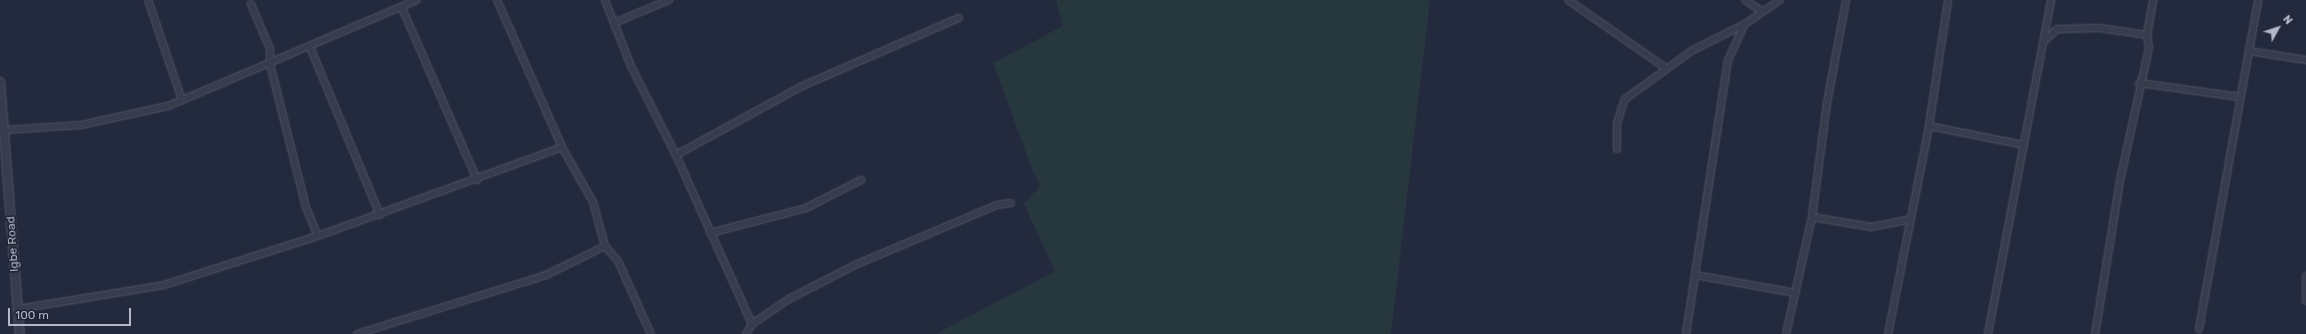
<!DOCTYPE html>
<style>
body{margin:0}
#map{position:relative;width:2306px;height:334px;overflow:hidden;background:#242a3d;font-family:Rubik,sans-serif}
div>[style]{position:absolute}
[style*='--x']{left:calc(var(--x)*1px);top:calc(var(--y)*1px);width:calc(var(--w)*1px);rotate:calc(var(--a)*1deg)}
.green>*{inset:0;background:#26373e}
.roads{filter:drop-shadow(0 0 1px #505565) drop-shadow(0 0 1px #505565)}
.minor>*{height:6px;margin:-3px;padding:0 3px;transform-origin:3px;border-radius:3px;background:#383d4d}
.tertiary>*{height:8px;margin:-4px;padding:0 4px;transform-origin:4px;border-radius:4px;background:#383d4d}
span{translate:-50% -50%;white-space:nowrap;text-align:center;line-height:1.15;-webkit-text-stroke:3.5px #1d2232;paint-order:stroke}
.street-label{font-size:12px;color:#b4b8c8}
.north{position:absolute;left:2258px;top:8px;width:40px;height:40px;-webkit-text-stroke:3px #1d2232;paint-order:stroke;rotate:50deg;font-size:11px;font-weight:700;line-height:16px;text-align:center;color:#b4b8c8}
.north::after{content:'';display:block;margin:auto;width:14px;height:18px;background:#b4b8c8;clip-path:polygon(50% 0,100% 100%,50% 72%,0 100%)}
.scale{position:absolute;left:8px;top:308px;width:123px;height:18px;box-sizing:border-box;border:2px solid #b4b8c8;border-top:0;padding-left:5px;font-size:12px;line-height:14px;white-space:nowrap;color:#b4b8c8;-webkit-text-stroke:3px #1d2232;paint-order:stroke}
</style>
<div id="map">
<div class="green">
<i style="clip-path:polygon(1056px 0,1430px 0,1391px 334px,936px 334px,1055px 271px,1024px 204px,1041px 185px,1035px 177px,993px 63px,1063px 26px)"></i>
</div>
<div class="roads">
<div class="minor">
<i style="--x:148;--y:0;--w:106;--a:71.2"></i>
<i style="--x:497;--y:0;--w:161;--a:66.1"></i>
<i style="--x:562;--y:147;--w:63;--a:60.6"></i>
<i style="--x:593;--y:202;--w:46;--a:74.7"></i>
<i style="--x:605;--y:246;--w:20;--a:49"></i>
<i style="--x:618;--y:261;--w:80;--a:65.7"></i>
<i style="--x:605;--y:0;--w:71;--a:68.5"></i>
<i style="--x:631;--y:66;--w:100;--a:63.2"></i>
<i style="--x:676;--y:155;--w:185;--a:65.8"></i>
<i style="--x:1568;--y:0;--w:119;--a:34.8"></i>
<i style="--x:1745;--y:0;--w:20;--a:33"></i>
<i style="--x:251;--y:4;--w:49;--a:67.1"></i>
<i style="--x:270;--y:49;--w:15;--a:90"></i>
<i style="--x:270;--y:64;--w:147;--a:75.9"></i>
<i style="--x:306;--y:207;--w:31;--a:68"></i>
<i style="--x:402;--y:8;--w:188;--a:66.4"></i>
<i style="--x:614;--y:23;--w:60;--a:-22.7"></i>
<i style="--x:2046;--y:40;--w:16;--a:-45"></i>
<i style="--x:2057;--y:29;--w:43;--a:-1.3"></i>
<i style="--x:2100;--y:28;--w:48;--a:8.5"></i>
<i style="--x:310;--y:47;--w:182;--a:67.4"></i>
<i style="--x:2249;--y:51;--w:58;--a:9"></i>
<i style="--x:2139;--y:83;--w:102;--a:7.9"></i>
<i style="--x:1929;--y:126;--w:97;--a:11.3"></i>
<i style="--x:5;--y:130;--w:76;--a:-3.8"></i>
<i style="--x:81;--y:125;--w:89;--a:-12.3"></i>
<i style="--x:168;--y:106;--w:270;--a:-23.1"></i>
<i style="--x:1617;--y:149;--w:26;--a:-90"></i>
<i style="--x:1617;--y:123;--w:25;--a:-72"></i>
<i style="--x:1625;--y:99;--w:84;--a:-35.8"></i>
<i style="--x:1693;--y:50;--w:58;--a:-26.6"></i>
<i style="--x:676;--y:155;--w:141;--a:-28.7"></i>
<i style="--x:800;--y:87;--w:173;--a:-23.5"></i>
<i style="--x:1812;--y:217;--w:60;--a:9.6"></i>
<i style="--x:1871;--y:227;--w:38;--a:-11"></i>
<i style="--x:710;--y:233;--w:99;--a:-14.6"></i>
<i style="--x:806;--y:208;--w:62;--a:-27"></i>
<i style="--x:1695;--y:275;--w:102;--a:10.2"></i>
<i style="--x:2306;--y:276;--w:25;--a:90"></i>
<i style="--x:18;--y:309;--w:148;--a:-9.3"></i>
<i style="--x:164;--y:285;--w:162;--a:-17.7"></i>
<i style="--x:318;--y:236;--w:260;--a:-20"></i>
<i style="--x:2199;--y:329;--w:334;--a:-79.8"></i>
<i style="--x:357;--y:334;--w:198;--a:-17.3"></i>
<i style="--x:546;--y:275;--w:66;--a:-26.2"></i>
<i style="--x:746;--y:334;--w:12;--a:-59"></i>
<i style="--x:752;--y:324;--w:45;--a:-34"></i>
<i style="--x:789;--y:299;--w:74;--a:-27.3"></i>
<i style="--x:855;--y:265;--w:154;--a:-22.9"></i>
<i style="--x:997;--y:205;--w:14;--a:-8"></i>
<i style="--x:1686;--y:334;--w:277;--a:-81.3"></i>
<i style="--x:1728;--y:60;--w:40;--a:-65"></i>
<i style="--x:1745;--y:24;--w:42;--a:-34.4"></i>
<i style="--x:1786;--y:334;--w:120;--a:-77.5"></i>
<i style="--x:1812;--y:217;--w:115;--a:-82.5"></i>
<i style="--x:1827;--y:103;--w:105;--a:-79.5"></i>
<i style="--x:1888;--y:334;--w:212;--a:-78.8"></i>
<i style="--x:1929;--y:126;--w:127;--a:-81.4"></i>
<i style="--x:1988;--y:334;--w:340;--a:-79.3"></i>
<i style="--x:2095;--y:334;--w:160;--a:-80.7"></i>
<i style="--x:2121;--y:176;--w:131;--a:-77.7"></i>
<i style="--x:2149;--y:48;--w:13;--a:-99"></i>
<i style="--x:2147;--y:35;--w:36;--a:-80"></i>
</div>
<div class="tertiary">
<i style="--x:0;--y:82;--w:253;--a:85.5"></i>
</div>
</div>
<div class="street-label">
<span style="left:13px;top:244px;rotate:-94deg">Igbe Road</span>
</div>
<div class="north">N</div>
<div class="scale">100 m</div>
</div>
